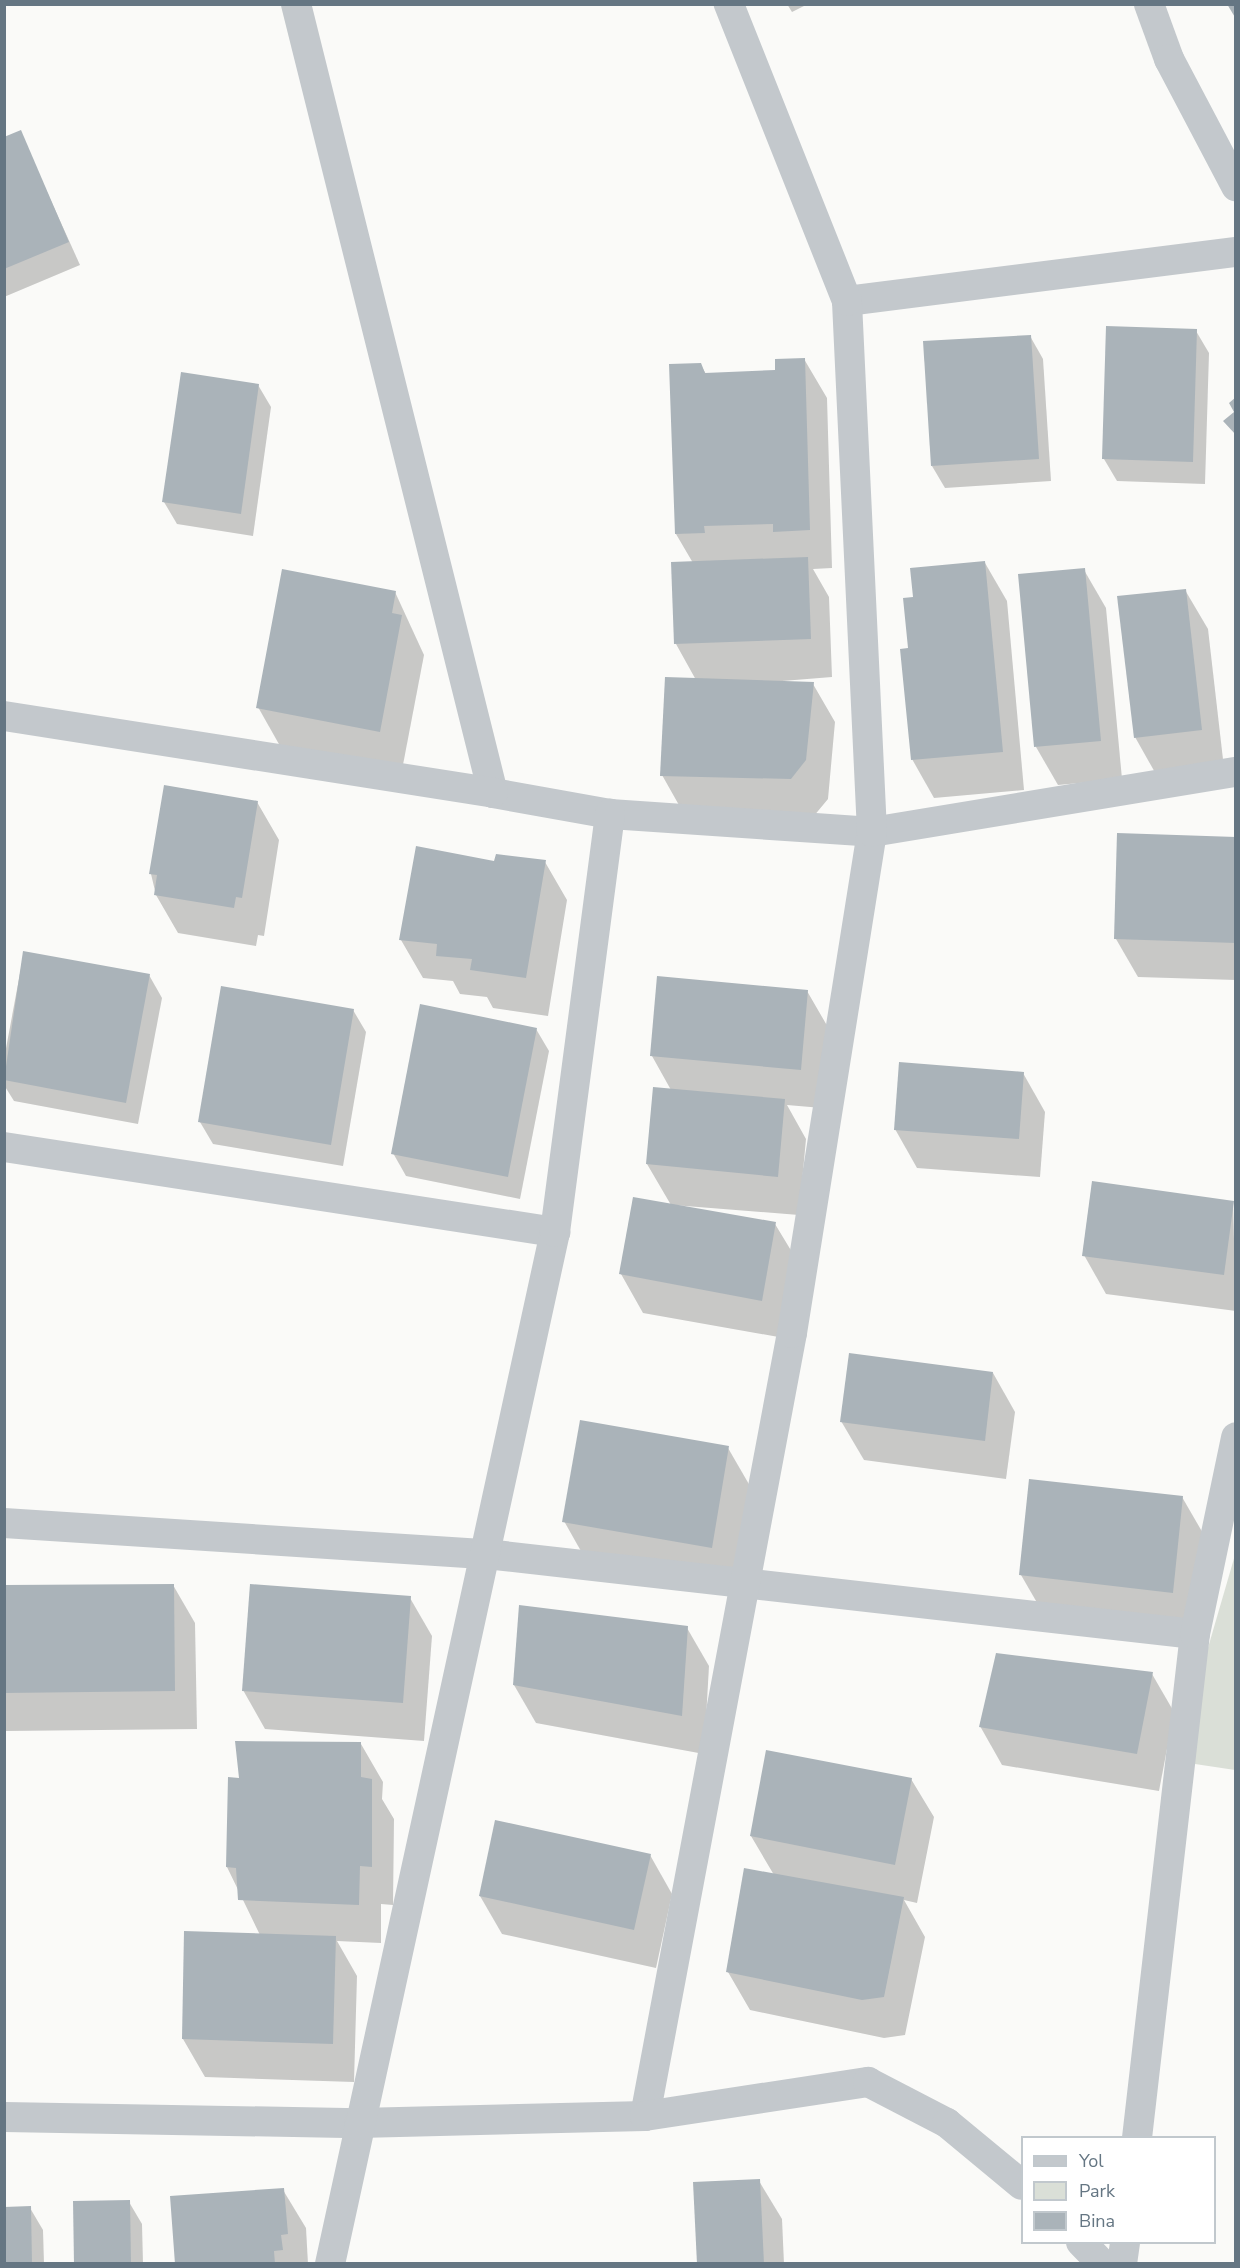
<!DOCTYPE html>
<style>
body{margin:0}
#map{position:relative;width:1240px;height:2268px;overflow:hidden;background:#fafaf8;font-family:"Nunito Sans",sans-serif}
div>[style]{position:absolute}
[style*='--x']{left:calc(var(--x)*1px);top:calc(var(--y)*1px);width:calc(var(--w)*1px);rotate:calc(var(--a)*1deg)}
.green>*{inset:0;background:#dadfd7}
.shadow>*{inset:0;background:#0003}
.building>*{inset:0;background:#aab3b9}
.street>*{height:30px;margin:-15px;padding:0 15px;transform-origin:15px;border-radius:15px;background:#c3c8cc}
span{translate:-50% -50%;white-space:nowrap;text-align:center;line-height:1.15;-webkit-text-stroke:6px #fff;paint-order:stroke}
.frame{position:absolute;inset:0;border:6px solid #657683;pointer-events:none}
.legend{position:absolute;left:1021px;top:2136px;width:195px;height:108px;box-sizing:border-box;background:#fff;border:2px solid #c1c8cd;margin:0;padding:8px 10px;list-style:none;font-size:18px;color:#657683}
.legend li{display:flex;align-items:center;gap:12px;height:30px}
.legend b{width:30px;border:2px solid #c1c8cd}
</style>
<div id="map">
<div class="green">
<i style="clip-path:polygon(1235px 1555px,1235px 1770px,1175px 1761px)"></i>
</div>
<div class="shadow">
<i style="clip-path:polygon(787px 4px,808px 4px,792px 12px)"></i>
<i style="clip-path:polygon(20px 132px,80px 265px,4px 297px,4px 139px)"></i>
<i style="clip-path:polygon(1196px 331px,1209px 353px,1205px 484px,1117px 481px,1104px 459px)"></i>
<i style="clip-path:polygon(1030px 336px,1043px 359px,1051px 481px,945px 488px,932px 466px)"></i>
<i style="clip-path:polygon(804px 359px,827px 398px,832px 568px,813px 569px,829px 597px,832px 677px,770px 682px,813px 684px,835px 722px,828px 799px,813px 817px,684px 814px,662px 775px,696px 680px,676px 644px,693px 563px,676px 534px,700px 364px,706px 374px,776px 372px)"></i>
<i style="clip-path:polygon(258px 385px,271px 407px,253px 536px,177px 524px,164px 502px)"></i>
<i style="clip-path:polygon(985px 563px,1007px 601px,1024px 790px,934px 798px,912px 759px,914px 598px)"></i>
<i style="clip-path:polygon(1084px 570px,1106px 608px,1122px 779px,1058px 785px,1036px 747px)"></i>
<i style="clip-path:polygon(1185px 590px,1208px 629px,1224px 768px,1157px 776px,1135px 737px)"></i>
<i style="clip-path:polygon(395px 592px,424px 655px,402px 770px,280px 746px,258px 707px)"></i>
<i style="clip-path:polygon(257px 802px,279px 840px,264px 936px,258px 935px,256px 946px,178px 933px,156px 895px,151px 874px)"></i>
<i style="clip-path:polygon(1236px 839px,1236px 980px,1138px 977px,1116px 939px)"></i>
<i style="clip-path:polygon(545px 862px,567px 900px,548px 1016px,493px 1008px,487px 997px,460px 994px,453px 981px,423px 978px,401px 940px)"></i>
<i style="clip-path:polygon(24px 952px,149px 975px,162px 998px,138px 1124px,14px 1101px,4px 1085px,4px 1059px)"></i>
<i style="clip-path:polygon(807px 991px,829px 1029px,822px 1108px,787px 1105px,806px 1139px,799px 1215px,673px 1205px,775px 1224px,798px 1262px,784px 1338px,643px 1313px,621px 1274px,671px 1205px,647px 1164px,671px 1090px,652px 1056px)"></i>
<i style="clip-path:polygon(353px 1010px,366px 1032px,343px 1166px,213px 1144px,200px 1122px)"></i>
<i style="clip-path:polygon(536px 1029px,549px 1051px,520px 1199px,406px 1176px,393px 1153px)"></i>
<i style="clip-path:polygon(1023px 1073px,1045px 1112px,1040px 1177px,917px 1168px,895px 1129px)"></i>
<i style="clip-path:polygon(1233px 1202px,1236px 1311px,1106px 1294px,1084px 1255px)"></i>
<i style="clip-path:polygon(993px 1373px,1015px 1412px,1006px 1479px,864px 1460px,841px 1421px)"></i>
<i style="clip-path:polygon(728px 1448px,750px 1486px,733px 1585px,586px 1560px,564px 1521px)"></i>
<i style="clip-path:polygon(1182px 1497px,1204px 1535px,1194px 1630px,1043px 1613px,1021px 1575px)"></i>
<i style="clip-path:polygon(173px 1585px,195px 1623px,197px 1729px,6px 1731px,4px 1587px)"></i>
<i style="clip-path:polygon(410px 1598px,432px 1636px,424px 1741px,265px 1729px,243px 1690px)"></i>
<i style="clip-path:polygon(687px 1628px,709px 1666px,704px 1754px,536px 1723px,514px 1685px)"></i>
<i style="clip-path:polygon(1152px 1674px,1174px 1712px,1159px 1791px,1002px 1765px,980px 1726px)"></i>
<i style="clip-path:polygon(361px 1744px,383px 1782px,382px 1799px,394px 1819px,393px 1905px,381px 1904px,381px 1943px,337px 1941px,357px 1976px,354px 2082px,205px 2077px,183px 2039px,260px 1935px,227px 1867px,241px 1779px)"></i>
<i style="clip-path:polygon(911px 1779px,934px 1817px,917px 1903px,904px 1900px,925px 1937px,905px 2035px,884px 2038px,750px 2010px,728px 1972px,774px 1875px,751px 1836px)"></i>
<i style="clip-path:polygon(650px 1855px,672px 1894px,656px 1968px,502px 1934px,480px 1896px)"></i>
<i style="clip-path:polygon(759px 2181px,782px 2219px,784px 2264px,698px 2264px)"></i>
<i style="clip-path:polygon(283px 2190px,306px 2228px,308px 2264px,177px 2264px)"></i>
<i style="clip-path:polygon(129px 2202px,142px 2224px,143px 2264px,75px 2264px)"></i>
<i style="clip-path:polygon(30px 2208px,43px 2230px,44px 2264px,4px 2264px)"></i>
</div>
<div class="building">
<i style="clip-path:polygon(1227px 4px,1236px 4px,1236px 19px)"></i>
<i style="clip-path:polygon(21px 130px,69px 242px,4px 269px,4px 137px)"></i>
<i style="clip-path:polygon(1106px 326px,1197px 329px,1193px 462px,1102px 459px)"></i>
<i style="clip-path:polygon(1031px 335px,1039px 459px,931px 466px,923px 341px)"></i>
<i style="clip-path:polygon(805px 358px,810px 530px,773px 532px,773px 524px,704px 526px,705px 533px,675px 534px,669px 364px,701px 363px,705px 373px,775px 370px,775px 359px)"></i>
<i style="clip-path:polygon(181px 372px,259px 384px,241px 514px,162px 502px)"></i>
<i style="clip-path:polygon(1236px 397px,1236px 435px,1223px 421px,1234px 412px,1229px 403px)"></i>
<i style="clip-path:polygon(808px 557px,811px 639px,674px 644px,671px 562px)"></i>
<i style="clip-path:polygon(985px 561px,1003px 752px,911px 760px,900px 649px,908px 648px,903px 598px,913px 597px,910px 568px)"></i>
<i style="clip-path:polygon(1085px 568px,1101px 741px,1034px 747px,1018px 574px)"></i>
<i style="clip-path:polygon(282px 569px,396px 591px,392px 613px,402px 615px,380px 732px,256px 708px)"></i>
<i style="clip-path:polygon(1186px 589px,1202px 730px,1134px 738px,1117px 596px)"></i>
<i style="clip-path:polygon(665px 677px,814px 682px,806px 760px,791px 779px,660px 776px)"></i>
<i style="clip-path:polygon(164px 785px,258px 801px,242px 898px,236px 897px,234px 908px,154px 895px,157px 875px,149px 874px)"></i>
<i style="clip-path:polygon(1117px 833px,1236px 837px,1236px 943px,1114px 939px)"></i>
<i style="clip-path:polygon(416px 846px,494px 861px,496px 854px,546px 860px,526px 978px,470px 970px,472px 959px,436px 956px,437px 944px,399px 940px)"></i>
<i style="clip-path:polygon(23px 951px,150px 974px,126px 1103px,4px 1080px)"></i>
<i style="clip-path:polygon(657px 976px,808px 990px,801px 1070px,650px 1056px)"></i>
<i style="clip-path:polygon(221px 986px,354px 1009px,331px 1145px,198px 1122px)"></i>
<i style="clip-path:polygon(420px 1004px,537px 1028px,508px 1177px,391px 1154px)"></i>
<i style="clip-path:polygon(899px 1062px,1024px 1072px,1019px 1139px,894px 1130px)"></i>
<i style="clip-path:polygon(653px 1087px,785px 1099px,778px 1177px,646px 1164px)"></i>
<i style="clip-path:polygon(1092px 1181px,1234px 1201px,1224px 1275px,1082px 1256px)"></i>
<i style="clip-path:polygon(633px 1197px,776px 1222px,762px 1301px,619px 1274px)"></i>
<i style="clip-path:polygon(849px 1353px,993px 1372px,985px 1441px,840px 1422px)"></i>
<i style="clip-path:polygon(580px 1420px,729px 1446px,712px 1548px,562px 1522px)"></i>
<i style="clip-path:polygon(1029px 1479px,1183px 1496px,1173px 1593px,1019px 1575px)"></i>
<i style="clip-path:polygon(174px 1584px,175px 1691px,4px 1693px,4px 1585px)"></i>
<i style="clip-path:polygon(250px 1584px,411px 1596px,403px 1703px,242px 1691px)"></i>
<i style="clip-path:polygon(519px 1605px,688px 1626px,682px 1716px,513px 1685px)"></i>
<i style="clip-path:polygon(996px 1653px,1153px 1672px,1137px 1754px,979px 1727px)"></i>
<i style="clip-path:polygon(235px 1741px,361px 1742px,361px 1777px,372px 1779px,372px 1867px,360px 1866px,359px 1905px,238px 1900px,236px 1868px,226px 1867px,228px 1777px,239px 1778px)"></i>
<i style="clip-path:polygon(766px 1750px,912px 1778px,895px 1865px,750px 1836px)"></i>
<i style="clip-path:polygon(495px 1820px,651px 1854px,634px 1930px,479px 1896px)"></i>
<i style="clip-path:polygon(744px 1868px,904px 1897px,884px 1997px,862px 2000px,726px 1972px)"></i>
<i style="clip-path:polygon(184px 1931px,336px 1936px,333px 2044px,182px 2039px)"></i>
<i style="clip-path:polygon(760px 2179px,764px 2264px,697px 2264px,693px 2182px)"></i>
<i style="clip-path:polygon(284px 2188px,288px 2234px,281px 2235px,283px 2250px,274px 2251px,275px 2264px,175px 2264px,170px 2196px)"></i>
<i style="clip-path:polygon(130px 2200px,131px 2264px,74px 2264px,73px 2201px)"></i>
<i style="clip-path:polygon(31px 2206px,32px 2264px,4px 2264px,4px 2207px)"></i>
</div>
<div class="street">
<i style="--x:296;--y:4;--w:813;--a:75.98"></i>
<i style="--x:493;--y:793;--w:119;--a:10.2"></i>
<i style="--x:610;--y:814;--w:263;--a:3.9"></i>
<i style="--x:872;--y:832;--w:369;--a:-9.4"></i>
<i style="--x:1149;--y:4;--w:59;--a:70"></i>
<i style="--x:1169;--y:59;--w:144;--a:62.2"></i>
<i style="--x:847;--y:301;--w:392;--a:-7.2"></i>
<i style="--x:4;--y:716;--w:495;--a:8.9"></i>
<i style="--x:4;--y:1147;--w:558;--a:8.77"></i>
<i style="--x:4;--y:1523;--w:483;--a:3.7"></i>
<i style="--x:486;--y:1554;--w:713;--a:6.44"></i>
<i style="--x:645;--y:2116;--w:797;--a:-79.37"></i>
<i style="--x:792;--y:1333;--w:507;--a:-80.93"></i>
<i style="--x:872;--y:832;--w:532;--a:-92.7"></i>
<i style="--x:847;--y:301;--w:320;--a:-111.7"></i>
<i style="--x:4;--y:2117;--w:355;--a:1"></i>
<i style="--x:359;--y:2123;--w:286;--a:-1.4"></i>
<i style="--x:645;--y:2116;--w:226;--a:-8.7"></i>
<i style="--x:868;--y:2082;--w:89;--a:27.4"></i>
<i style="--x:947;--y:2123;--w:97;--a:39.6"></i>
<i style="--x:1137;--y:2138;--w:507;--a:-83.44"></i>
<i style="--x:1195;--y:1634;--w:201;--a:-78.2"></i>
<i style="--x:1081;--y:2242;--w:30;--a:46"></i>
<i style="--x:330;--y:2264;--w:1056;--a:-77.7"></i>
<i style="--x:555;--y:1232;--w:422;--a:-82.5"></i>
<i style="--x:1122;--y:2264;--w:22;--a:-82"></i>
</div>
<div class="frame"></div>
<ul class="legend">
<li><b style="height:8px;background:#c3c8cc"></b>Yol</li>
<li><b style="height:16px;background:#dadfd7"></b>Park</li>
<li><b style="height:16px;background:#aab3b9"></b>Bina</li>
</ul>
</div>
